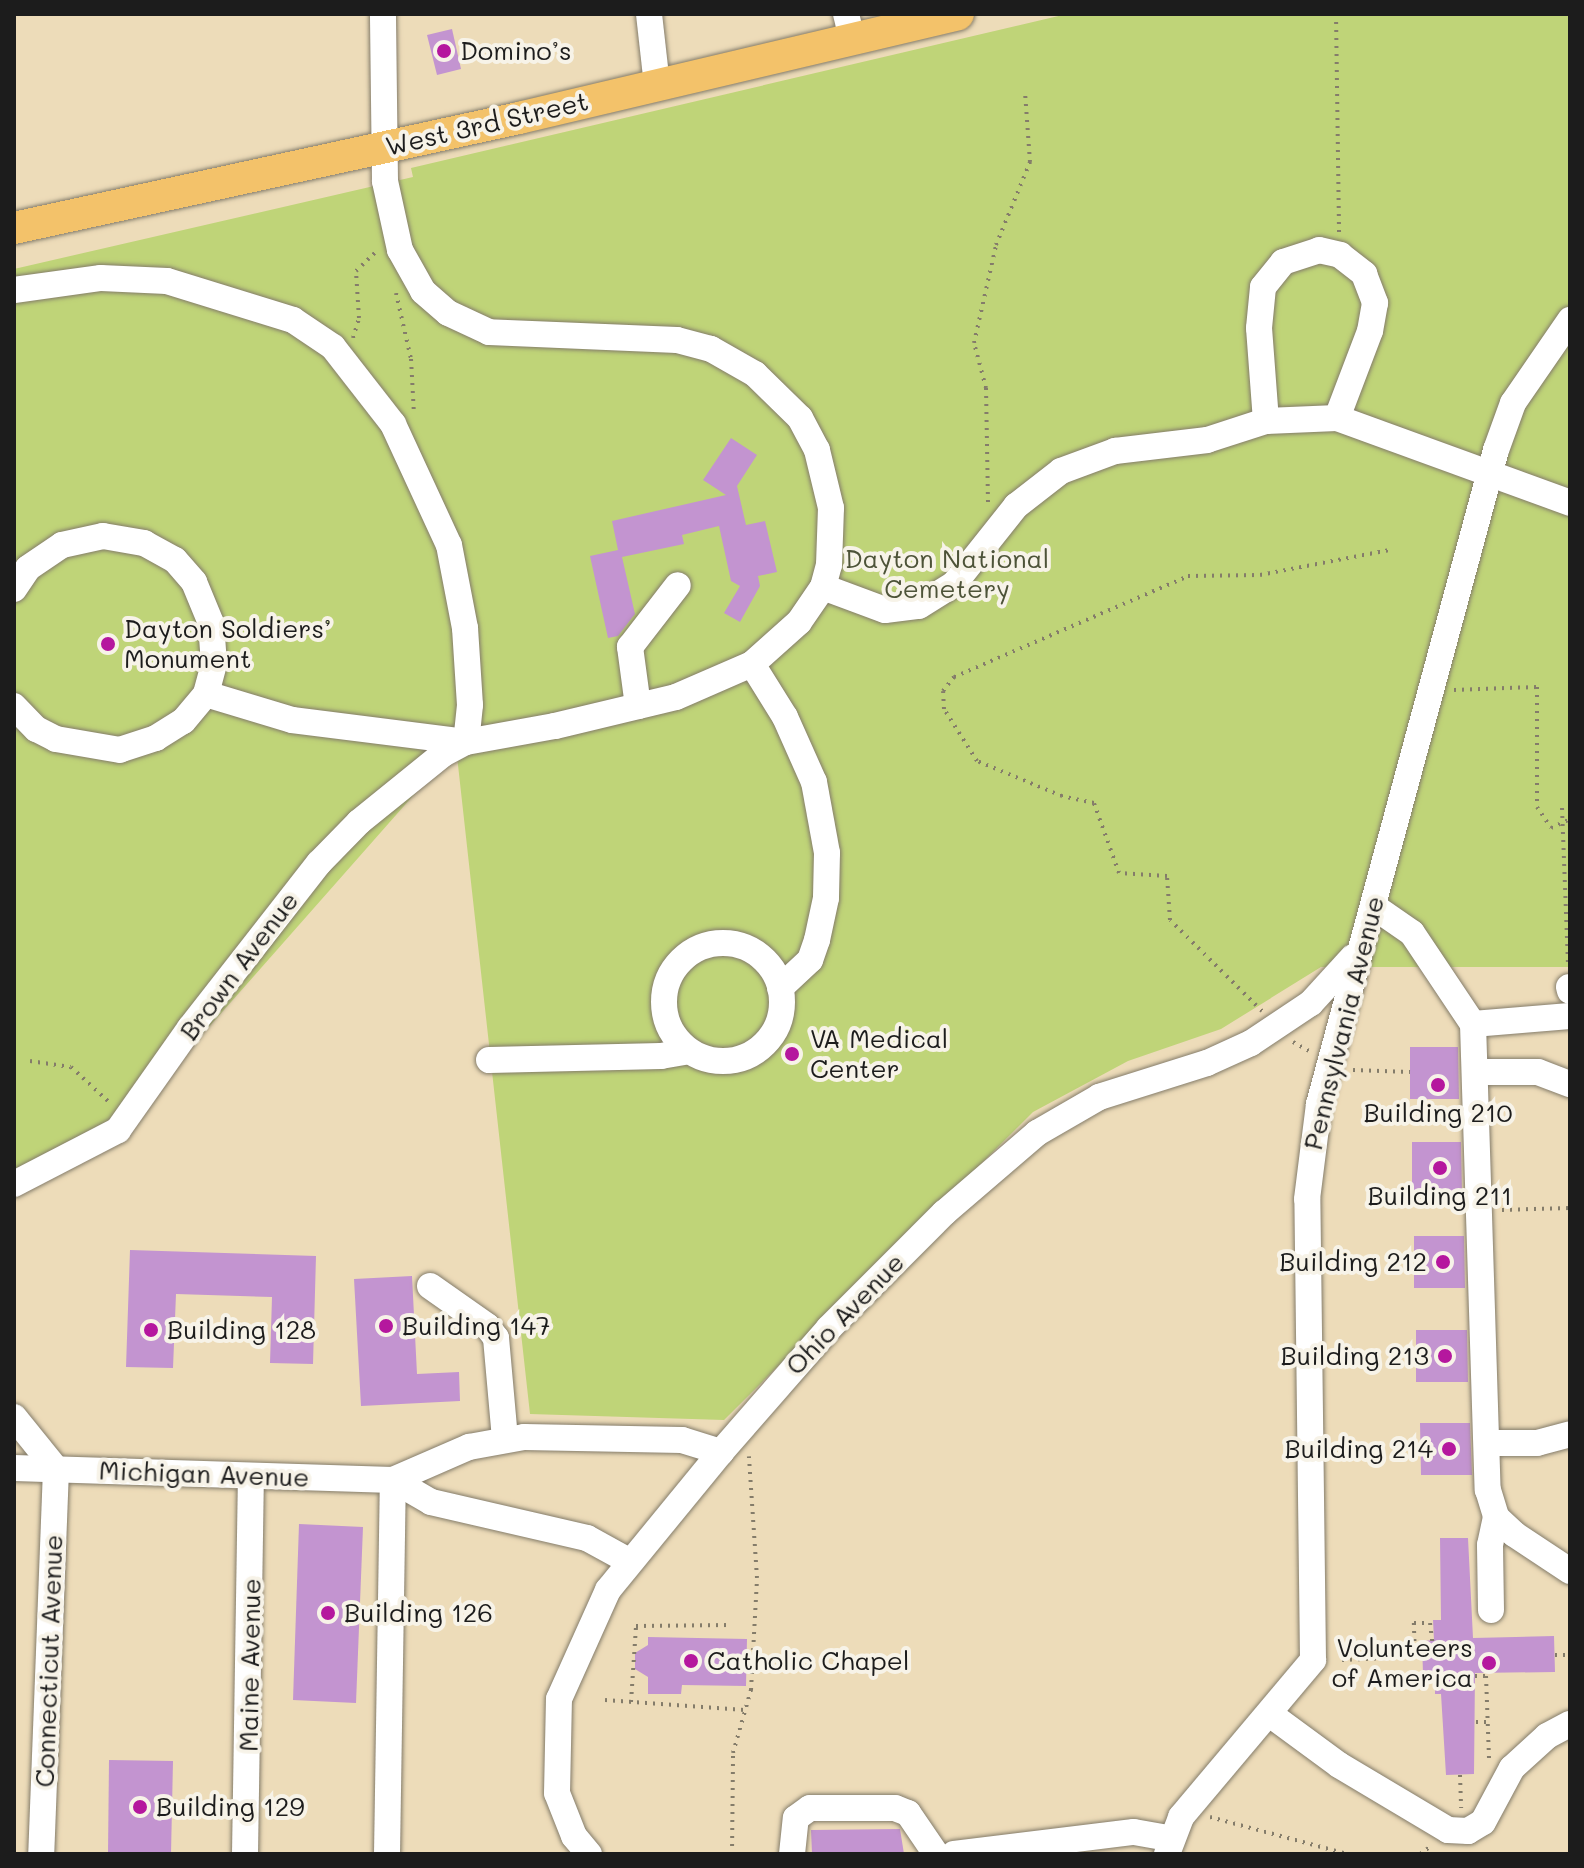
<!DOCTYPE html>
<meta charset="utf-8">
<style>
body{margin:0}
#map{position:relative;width:1584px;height:1868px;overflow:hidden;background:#eddcb9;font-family:Mali,sans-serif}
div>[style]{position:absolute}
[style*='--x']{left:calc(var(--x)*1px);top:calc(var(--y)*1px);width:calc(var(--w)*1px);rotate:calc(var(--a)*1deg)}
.green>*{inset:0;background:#bfd478}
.building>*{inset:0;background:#c394d0}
.path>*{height:4px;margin-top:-2px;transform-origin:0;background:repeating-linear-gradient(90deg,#847c6a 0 2px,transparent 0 8px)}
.roads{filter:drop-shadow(0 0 2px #847c6a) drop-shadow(0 0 2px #847c6a)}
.minor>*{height:26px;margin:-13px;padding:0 13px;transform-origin:13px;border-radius:13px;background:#fff}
.minor>.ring{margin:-13px;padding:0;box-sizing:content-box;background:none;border:26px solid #fff;border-radius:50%}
.major>*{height:32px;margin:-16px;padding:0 16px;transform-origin:16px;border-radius:16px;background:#f3c26a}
.dots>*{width:22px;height:22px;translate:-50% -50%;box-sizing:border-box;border:4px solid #f7f3e8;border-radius:50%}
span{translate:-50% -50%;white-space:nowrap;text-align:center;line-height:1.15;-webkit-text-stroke:8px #f7f3e8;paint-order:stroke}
.poi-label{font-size:26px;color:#1c1c1c}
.left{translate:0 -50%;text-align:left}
.right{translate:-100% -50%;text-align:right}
.street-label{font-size:26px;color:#1c1c1c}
.park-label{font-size:26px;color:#4d5338}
.frame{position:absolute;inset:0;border:16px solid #1c1c1c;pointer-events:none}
</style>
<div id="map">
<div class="green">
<i style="clip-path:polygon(1067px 14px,1570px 14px,1570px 967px,1321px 967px,1221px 1029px,1128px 1061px,1033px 1112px,724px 1420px,530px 1414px,456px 747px,118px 1130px,14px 1176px,14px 269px,413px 177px,411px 168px)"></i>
</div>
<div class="building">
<i style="clip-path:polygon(452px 29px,461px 69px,437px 75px,427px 35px)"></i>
<i style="clip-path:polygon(731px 438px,757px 455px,737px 486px,746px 525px,765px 521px,777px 572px,758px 576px,760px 586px,740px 622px,724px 613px,740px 586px,731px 581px,719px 526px,682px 535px,684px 544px,622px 557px,635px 614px,618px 636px,608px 638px,590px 556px,618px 550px,612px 521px,726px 495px,703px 480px)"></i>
<i style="clip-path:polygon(1410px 1047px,1458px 1047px,1459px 1099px,1410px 1099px)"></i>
<i style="clip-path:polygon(1412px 1142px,1461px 1142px,1462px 1194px,1412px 1194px)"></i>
<i style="clip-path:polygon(1414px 1236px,1464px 1236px,1465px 1288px,1414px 1288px)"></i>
<i style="clip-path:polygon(130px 1250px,316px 1256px,313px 1364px,270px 1363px,272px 1297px,176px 1294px,173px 1368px,126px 1367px)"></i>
<i style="clip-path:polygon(412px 1276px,417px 1374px,459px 1372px,460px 1401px,361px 1406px,354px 1279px)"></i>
<i style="clip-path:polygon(1416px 1330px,1467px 1330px,1468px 1382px,1416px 1382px)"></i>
<i style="clip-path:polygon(1420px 1423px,1470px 1423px,1472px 1475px,1421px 1475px)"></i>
<i style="clip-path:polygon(299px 1524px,363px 1527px,356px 1703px,293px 1700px)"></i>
<i style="clip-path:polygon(1440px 1538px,1468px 1538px,1473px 1638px,1554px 1636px,1555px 1672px,1475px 1673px,1474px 1774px,1446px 1775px,1441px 1694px,1435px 1694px,1435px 1673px,1423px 1674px,1422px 1641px,1434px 1640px,1433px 1620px,1441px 1620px)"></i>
<i style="clip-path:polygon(648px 1637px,747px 1639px,746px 1686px,682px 1685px,681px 1694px,648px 1694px,648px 1677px,635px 1669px,635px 1653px,648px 1645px)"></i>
<i style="clip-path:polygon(109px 1760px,173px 1761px,171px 1854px,108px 1854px)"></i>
<i style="clip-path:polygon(900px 1829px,904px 1854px,812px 1854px,811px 1830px)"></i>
</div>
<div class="path">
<i style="--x:1336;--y:14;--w:218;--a:89.2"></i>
<i style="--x:396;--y:293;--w:68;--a:77.2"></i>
<i style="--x:411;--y:359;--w:56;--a:86.9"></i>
<i style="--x:353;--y:338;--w:21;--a:-73"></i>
<i style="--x:359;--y:318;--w:47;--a:-93.7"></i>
<i style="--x:356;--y:271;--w:29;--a:-44"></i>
<i style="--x:988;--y:502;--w:114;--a:-91"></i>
<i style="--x:986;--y:388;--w:47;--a:-104.9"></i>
<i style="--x:974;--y:343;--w:100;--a:-77.3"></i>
<i style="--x:996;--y:245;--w:90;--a:-67.7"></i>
<i style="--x:1030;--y:162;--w:70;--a:-94.1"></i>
<i style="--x:1454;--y:690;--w:83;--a:-2.1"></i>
<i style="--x:1537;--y:687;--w:120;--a:90"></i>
<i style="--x:1537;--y:807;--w:25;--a:56"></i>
<i style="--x:1551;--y:828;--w:21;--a:-25"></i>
<i style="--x:1562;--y:808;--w:157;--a:87.8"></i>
<i style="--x:1262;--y:1011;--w:129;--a:-135.3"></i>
<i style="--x:1170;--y:920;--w:44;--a:-93.9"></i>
<i style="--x:1167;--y:876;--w:48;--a:-176.4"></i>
<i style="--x:1119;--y:873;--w:74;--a:-109.7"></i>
<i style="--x:1094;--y:803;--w:33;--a:-168"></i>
<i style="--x:1062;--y:796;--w:92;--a:-157.6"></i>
<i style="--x:977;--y:761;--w:62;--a:-122.4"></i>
<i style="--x:944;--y:709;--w:18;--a:-93"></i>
<i style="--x:943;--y:691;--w:18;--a:-52"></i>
<i style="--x:954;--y:677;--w:255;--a:-23.3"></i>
<i style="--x:1188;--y:576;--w:72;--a:-0.8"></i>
<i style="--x:1260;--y:575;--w:132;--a:-10.9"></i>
<i style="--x:1293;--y:1042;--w:18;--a:29"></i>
<i style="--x:30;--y:1061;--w:41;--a:8.3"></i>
<i style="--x:71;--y:1067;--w:52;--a:42.6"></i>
<i style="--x:1353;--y:1070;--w:57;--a:2"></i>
<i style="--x:1502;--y:1210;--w:68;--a:-1.7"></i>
<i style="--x:1555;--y:1655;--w:15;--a:0"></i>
<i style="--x:1415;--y:1657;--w:34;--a:-92"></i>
<i style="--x:1414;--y:1623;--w:16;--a:0"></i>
<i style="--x:1430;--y:1623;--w:33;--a:83"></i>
<i style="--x:1342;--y:1660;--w:88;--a:-2.6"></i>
<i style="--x:1475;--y:1676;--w:11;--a:0"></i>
<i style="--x:1486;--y:1676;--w:83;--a:87.9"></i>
<i style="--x:605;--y:1700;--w:140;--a:4.1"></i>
<i style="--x:631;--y:1702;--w:76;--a:-86.2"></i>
<i style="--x:636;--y:1626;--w:94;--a:-0.6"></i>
<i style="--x:1476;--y:1722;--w:12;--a:0"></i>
<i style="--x:1460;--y:1775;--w:33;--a:88"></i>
<i style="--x:1210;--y:1817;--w:142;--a:15.1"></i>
<i style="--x:732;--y:1854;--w:101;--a:-89.4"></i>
<i style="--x:733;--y:1753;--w:66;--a:-74.1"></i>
<i style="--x:751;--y:1690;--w:112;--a:-86.9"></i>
<i style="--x:757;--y:1578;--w:122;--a:-93.8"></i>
<i style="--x:1420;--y:1854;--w:14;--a:-36"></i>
</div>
<div class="roads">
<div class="minor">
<i style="--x:649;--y:14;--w:71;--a:83.6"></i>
<i style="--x:846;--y:14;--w:25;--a:76"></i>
<i style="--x:14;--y:290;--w:88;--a:-7.9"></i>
<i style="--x:101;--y:278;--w:66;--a:2.6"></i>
<i style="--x:167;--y:281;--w:132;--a:17.2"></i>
<i style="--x:293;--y:320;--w:48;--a:34"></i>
<i style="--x:333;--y:347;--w:98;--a:52.1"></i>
<i style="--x:393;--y:424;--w:133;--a:65.2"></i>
<i style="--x:449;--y:545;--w:85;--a:79.1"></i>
<i style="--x:465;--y:628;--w:77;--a:86.3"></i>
<i style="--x:470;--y:705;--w:37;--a:96"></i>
<i style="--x:1266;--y:421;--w:93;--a:-94.3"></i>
<i style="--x:1259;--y:328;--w:41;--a:-84.4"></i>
<i style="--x:1263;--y:287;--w:32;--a:-51"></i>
<i style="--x:1283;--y:262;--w:38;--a:-18"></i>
<i style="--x:1319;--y:250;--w:22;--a:13"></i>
<i style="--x:1340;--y:255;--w:31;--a:38"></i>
<i style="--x:1364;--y:274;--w:31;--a:69"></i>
<i style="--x:1375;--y:303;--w:28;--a:100"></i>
<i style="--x:1370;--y:331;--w:93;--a:110.8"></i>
<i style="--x:823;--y:587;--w:66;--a:20.4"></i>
<i style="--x:885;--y:610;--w:34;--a:-7"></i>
<i style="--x:919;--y:606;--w:41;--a:-32.2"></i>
<i style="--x:954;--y:584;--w:100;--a:-51.5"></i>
<i style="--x:1016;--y:506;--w:57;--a:-37.9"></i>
<i style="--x:1061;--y:471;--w:58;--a:-20.3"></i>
<i style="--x:1115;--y:451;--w:93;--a:-6.8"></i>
<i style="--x:1207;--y:440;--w:62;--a:-17.9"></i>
<i style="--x:1266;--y:421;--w:71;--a:-2.4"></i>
<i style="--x:1337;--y:418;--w:248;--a:20"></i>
<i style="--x:14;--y:589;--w:25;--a:-56"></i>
<i style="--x:28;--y:568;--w:41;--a:-34.1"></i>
<i style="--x:62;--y:545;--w:42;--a:-12.4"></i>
<i style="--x:103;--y:536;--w:42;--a:9.7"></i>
<i style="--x:144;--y:543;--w:35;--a:29"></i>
<i style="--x:175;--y:560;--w:29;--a:49"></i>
<i style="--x:194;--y:582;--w:44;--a:67.5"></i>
<i style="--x:211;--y:623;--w:41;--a:85.8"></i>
<i style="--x:214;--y:664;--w:31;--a:105"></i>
<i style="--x:206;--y:694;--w:35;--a:130"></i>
<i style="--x:183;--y:721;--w:32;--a:148"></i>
<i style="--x:156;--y:738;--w:38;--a:162"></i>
<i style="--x:120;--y:750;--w:65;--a:-170.2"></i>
<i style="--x:56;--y:739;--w:22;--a:-153"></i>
<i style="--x:36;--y:729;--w:32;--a:-134"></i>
<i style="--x:752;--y:664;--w:62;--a:58.1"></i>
<i style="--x:785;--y:717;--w:71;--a:66"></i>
<i style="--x:814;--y:782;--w:72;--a:79.6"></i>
<i style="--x:827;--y:853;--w:45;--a:91.3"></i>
<i style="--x:826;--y:898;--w:43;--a:102.1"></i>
<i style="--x:817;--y:940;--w:21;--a:109"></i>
<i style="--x:810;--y:960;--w:41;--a:137"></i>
<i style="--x:206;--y:694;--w:90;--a:16.8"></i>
<i style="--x:292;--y:720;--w:175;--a:7.2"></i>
<i style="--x:466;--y:742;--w:90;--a:-10.2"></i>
<i style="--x:555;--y:726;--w:124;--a:-13.5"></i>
<i style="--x:676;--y:697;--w:83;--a:-23.5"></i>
<i style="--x:752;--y:664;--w:63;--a:-41.8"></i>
<i style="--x:799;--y:622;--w:42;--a:-55.6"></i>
<i style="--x:823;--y:587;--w:23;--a:-75"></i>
<i style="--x:829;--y:565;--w:57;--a:-88"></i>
<i style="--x:831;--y:508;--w:60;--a:-103.6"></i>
<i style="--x:817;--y:450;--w:36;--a:-118"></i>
<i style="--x:800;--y:418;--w:63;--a:-135.6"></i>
<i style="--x:755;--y:374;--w:51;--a:-150.4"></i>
<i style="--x:711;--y:349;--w:35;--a:-165"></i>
<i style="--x:677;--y:340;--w:188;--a:-177.6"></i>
<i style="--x:489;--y:332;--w:45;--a:-155.1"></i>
<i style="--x:448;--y:313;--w:33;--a:-139"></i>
<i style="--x:423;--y:291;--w:47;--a:-119.3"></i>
<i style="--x:400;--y:250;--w:71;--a:-102.3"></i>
<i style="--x:385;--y:181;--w:167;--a:-90.7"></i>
<i style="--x:638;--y:706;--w:60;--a:-97.7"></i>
<i style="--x:630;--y:647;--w:78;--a:-52.3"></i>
<i style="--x:1373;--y:906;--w:47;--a:34.7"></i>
<i style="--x:1412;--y:933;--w:110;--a:56.2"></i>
<i style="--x:1473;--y:1024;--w:466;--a:88.2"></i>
<i style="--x:1488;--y:1490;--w:28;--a:73"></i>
<i style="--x:1496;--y:1517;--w:25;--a:43"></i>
<i style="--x:1514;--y:1534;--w:67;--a:33.5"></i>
<i class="ring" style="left:664px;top:943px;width:92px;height:92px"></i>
<i style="--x:1569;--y:987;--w:4;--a:76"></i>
<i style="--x:1473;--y:1024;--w:97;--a:-4.7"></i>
<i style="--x:489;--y:1060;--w:172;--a:-1.3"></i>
<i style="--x:661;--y:1056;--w:28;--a:-10"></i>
<i style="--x:1476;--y:1072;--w:62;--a:0"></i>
<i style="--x:1538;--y:1072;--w:34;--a:21"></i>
<i style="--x:14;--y:1184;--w:117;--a:-27.4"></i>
<i style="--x:118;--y:1130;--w:125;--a:-54.8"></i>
<i style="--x:190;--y:1028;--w:209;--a:-52"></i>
<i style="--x:319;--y:863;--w:57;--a:-45.7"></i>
<i style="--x:359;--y:822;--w:108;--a:-39"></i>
<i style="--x:443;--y:754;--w:26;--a:-28"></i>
<i style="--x:430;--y:1286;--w:70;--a:35.1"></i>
<i style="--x:487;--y:1326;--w:15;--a:53"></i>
<i style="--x:496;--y:1338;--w:101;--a:84.9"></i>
<i style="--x:14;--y:1417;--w:67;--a:51.1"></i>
<i style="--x:56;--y:1469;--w:385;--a:92.2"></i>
<i style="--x:1487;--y:1443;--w:50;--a:0"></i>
<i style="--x:1537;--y:1443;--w:34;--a:-15"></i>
<i style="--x:14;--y:1468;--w:379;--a:1.8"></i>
<i style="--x:393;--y:1480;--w:44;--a:30.1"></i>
<i style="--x:431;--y:1502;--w:160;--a:13"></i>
<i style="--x:587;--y:1538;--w:48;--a:28.7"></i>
<i style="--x:1491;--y:1610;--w:65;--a:-90.9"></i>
<i style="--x:1490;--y:1545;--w:29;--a:-78"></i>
<i style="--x:1271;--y:1715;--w:84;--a:36.3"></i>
<i style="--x:1339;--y:1765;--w:127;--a:30.8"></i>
<i style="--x:1448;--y:1830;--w:20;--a:3"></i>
<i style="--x:1468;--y:1831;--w:17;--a:-31"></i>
<i style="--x:1483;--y:1822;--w:61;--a:-61.8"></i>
<i style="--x:1512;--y:1768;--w:47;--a:-42.4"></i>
<i style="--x:1547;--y:1736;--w:26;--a:-28"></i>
<i style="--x:245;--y:1854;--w:378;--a:-89.1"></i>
<i style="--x:387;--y:1854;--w:374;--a:-89.1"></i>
<i style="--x:393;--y:1480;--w:83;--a:-23.5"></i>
<i style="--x:469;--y:1447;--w:56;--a:-10.3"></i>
<i style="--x:524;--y:1437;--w:158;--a:1.1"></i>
<i style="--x:682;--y:1440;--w:41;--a:17.1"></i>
<i style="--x:589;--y:1854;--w:23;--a:-130"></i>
<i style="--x:574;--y:1836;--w:46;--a:-111.6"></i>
<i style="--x:557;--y:1793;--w:94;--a:-88.8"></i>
<i style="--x:559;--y:1699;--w:120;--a:-65.8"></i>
<i style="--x:608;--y:1590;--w:178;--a:-50.7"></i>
<i style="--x:721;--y:1452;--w:164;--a:-48.9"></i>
<i style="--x:829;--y:1328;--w:163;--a:-45"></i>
<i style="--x:944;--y:1213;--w:123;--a:-40.7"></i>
<i style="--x:1037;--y:1133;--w:72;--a:-30.1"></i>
<i style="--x:1099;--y:1097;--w:113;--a:-17.5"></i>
<i style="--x:1207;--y:1063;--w:48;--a:-24.4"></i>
<i style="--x:1251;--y:1043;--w:72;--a:-33.7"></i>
<i style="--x:1311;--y:1003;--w:62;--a:-47.6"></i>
<i style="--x:792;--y:1854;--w:36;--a:-84"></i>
<i style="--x:796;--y:1818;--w:17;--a:-36"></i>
<i style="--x:810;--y:1808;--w:85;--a:0"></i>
<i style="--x:895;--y:1808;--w:14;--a:21"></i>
<i style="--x:908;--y:1813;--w:50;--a:55.7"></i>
<i style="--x:954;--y:1854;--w:181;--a:-7"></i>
<i style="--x:1134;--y:1832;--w:36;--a:10"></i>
<i style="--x:1167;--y:1854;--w:40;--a:-69"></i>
<i style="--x:1181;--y:1817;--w:205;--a:-49.9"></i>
<i style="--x:1313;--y:1660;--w:461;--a:-90.7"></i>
<i style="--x:1307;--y:1199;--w:96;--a:-82.8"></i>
<i style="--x:1319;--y:1104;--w:678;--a:-74.86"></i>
<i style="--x:1496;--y:450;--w:50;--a:-70.1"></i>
<i style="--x:1513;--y:403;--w:101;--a:-55.5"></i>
</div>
<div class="major">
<i style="--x:14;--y:228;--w:517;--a:-12.29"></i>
<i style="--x:519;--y:118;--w:451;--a:-13.3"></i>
</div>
</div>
<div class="dots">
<i style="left:444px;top:51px;background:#b5179e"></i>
<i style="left:108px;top:644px;background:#b5179e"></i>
<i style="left:792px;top:1054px;background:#b5179e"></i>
<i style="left:1438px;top:1085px;background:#b5179e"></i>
<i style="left:1440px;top:1168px;background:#b5179e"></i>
<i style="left:1443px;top:1262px;background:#b5179e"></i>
<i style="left:386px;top:1326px;background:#b5179e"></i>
<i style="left:151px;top:1330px;background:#b5179e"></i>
<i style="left:1445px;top:1356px;background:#b5179e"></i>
<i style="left:1449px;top:1449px;background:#b5179e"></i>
<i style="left:328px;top:1613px;background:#b5179e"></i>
<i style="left:691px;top:1661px;background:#b5179e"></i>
<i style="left:1489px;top:1663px;background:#b5179e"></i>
<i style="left:140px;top:1807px;background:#b5179e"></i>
</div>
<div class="poi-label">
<span class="left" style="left:460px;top:51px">Domino’s</span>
<span class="left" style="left:124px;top:644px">Dayton Soldiers’<br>Monument</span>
<span class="left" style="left:810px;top:1054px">VA Medical<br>Center</span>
<span style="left:1438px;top:1113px">Building 210</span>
<span style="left:1440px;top:1196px">Building 211</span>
<span class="right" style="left:1427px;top:1262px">Building 212</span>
<span class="left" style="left:402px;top:1326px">Building 147</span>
<span class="left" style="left:167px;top:1330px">Building 128</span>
<span class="right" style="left:1429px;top:1356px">Building 213</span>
<span class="right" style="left:1433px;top:1449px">Building 214</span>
<span class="left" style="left:344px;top:1613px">Building 126</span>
<span class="right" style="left:1473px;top:1663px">Volunteers<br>of America</span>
<span class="left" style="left:707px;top:1661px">Catholic Chapel</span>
<span class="left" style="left:156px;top:1807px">Building 129</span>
</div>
<div class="street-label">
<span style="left:487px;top:124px;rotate:-13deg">West 3rd Street</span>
<span style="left:239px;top:966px;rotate:-53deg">Brown Avenue</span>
<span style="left:1344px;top:1023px;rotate:-76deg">Pennsylvania Avenue</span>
<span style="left:845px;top:1314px;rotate:-46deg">Ohio Avenue</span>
<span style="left:204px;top:1474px;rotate:2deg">Michigan Avenue</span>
<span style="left:49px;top:1661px;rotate:-88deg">Connecticut Avenue</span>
<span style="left:250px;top:1665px;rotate:-89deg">Maine Avenue</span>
</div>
<div class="park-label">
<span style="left:947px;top:574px">Dayton National<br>Cemetery</span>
</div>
<div class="frame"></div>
</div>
